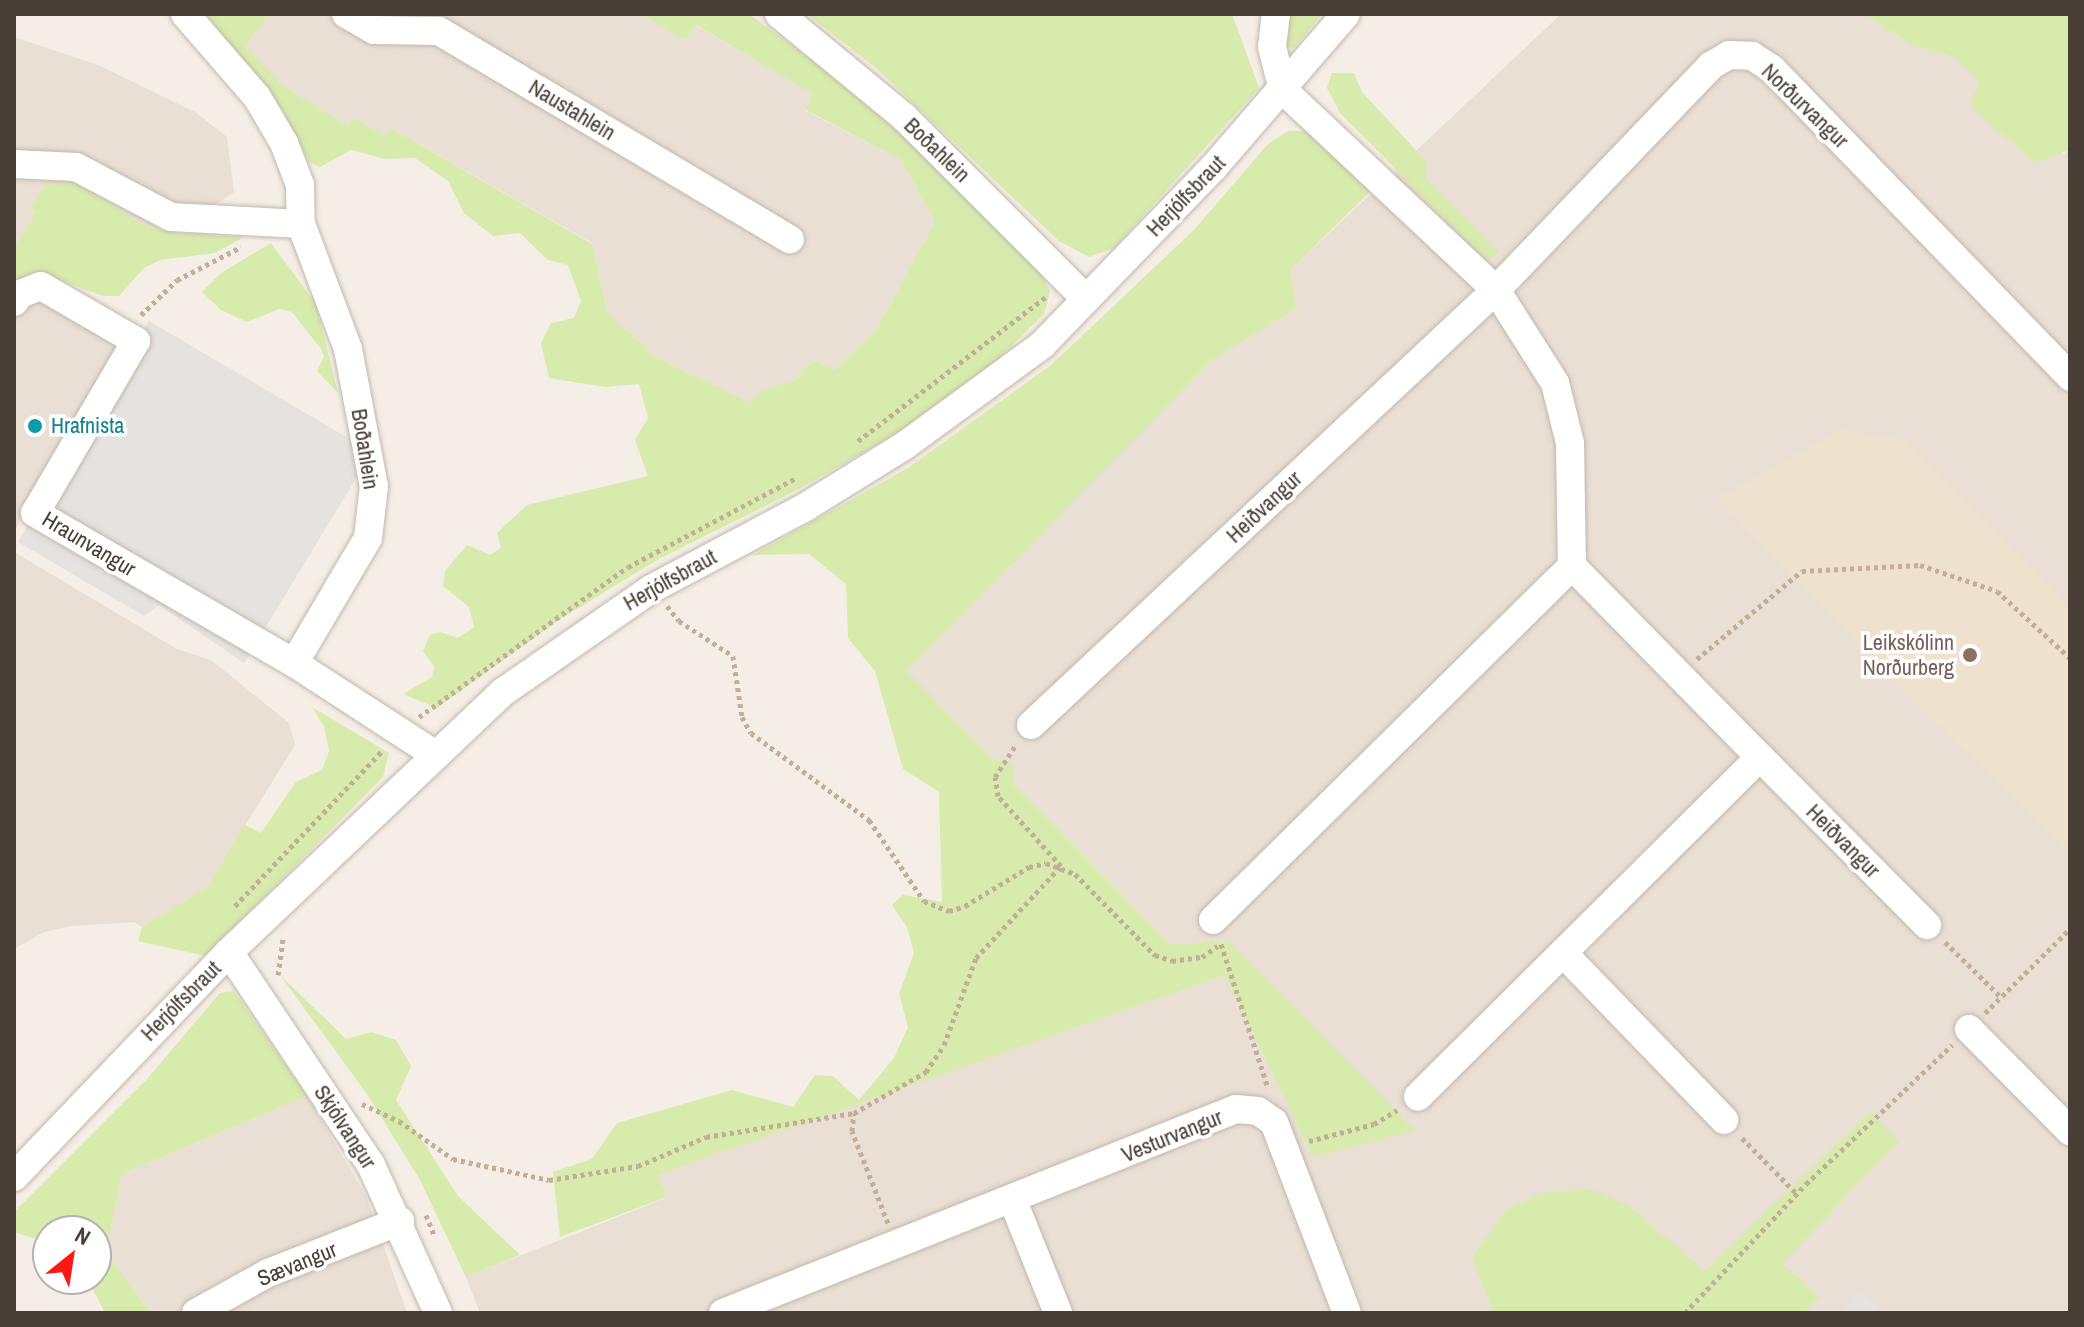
<!DOCTYPE html>
<meta charset="utf-8">
<style>
body{margin:0}
#map{position:relative;width:2084px;height:1327px;overflow:hidden;background:#f4eee6;font-family:"Archivo Narrow",sans-serif}
div>[style]{position:absolute}
[style*='--x']{left:calc(var(--x)*1px);top:calc(var(--y)*1px);width:calc(var(--w)*1px);rotate:calc(var(--a)*1deg)}
.residential>*{inset:0;background:#e9dfd4}
.education>*{inset:0;background:#eee2cf}
.green>*{inset:0;background:#d7ebac}
.parking>*{inset:0;background:#e5e2df}
.path>*{height:5px;margin-top:-2.5px;transform-origin:0;background:repeating-linear-gradient(90deg,#c3af98 0 4px,transparent 0 8px)}
.roads{filter:drop-shadow(0 0 2px #c3b8ab) drop-shadow(0 0 2px #c3b8ab)}
.minor>*{height:28px;margin:-14px;padding:0 14px;transform-origin:14px;border-radius:14px;background:#fff}
.dots>*{width:22px;height:22px;translate:-50% -50%;box-sizing:border-box;border:4px solid #fff;border-radius:50%}
span{translate:-50% -50%;white-space:nowrap;text-align:center;line-height:1.15;-webkit-text-stroke:7px #fff;paint-order:stroke}
.street-label{font-size:22px;color:#483e35}
.culture-label{font-size:22px;color:#0d838f}
.left{translate:0 -50%;text-align:left}
.education-label{font-size:22px;color:#785e54}
.right{translate:-100% -50%;text-align:right}
.frame{position:absolute;inset:0;border:16px solid #483e35;pointer-events:none}
.north{position:absolute;left:32px;top:1215px;width:80px;height:80px;box-sizing:border-box;background:#fff;border:2px solid #b6b2ae;border-radius:50%;rotate:30deg;font-size:22px;font-weight:700;line-height:32px;text-align:center;color:#483e35}
.north::after{content:'';display:block;margin:auto;width:28px;height:36px;background:#ff1813;clip-path:polygon(50% 0,100% 100%,50% 72%,0 100%)}
</style>
<div id="map">
<div class="residential">
<i style="clip-path:polygon(269px 14px,641px 14px,685px 40px,695px 25px,814px 94px,806px 111px,901px 160px,935px 222px,876px 330px,835px 370px,814px 360px,794px 381px,768px 388px,749px 402px,657px 358px,608px 314px,592px 243px,391px 128px,386px 136px,354px 118px,348px 126px,282px 85px,244px 46px)"></i>
<i style="clip-path:polygon(1561px 14px,1863px 14px,1912px 45px,1954px 57px,2063px 154px,2070px 150px,2070px 1313px,480px 1313px,466px 1277px,666px 1198px,656px 1175px,1225px 975px,1313px 1157px,1229px 941px,1172px 945px,1013px 784px,1013px 766px,991px 757px,906px 671px,1212px 360px,1297px 308px,1290px 270px)"></i>
<i style="clip-path:polygon(14px 37px,98px 65px,195px 112px,227px 137px,234px 192px,174px 233px,142px 224px,78px 184px,30px 209px,36px 212px,14px 248px)"></i>
<i style="clip-path:polygon(40px 296px,122px 347px,14px 532px,14px 312px)"></i>
<i style="clip-path:polygon(14px 552px,177px 649px,211px 660px,289px 723px,295px 745px,207px 887px,142px 927px,134px 922px,71px 926px,44px 932px,14px 949px)"></i>
<i style="clip-path:polygon(307px 1096px,366px 1196px,407px 1313px,151px 1313px,106px 1252px,122px 1174px)"></i>
</div>
<div class="education">
<i style="clip-path:polygon(1841px 430px,1906px 440px,2070px 605px,2070px 853px,1918px 706px,1718px 498px)"></i>
</div>
<div class="green">
<i style="clip-path:polygon(206px 14px,269px 14px,245px 46px,282px 85px,348px 126px,354px 118px,386px 136px,391px 128px,592px 244px,608px 314px,657px 358px,749px 402px,768px 388px,794px 381px,814px 360px,835px 370px,876px 330px,935px 222px,901px 160px,806px 110px,813px 94px,696px 25px,685px 40px,641px 14px,749px 14px,859px 94px,1039px 266px,1050px 292px,1044px 314px,987px 370px,925px 417px,799px 489px,657px 560px,559px 620px,437px 708px,403px 694px,432px 677px,434px 666px,423px 651px,430px 635px,440px 632px,458px 638px,474px 627px,469px 607px,443px 586px,445px 571px,467px 545px,490px 555px,501px 548px,497px 533px,527px 505px,648px 476px,635px 440px,648px 418px,639px 384px,605px 387px,549px 378px,541px 343px,551px 323px,574px 318px,581px 301px,568px 265px,548px 260px,520px 233px,493px 236px,464px 213px,448px 181px,415px 158px,385px 159px,351px 150px,320px 167px,309px 162px,284px 113px)"></i>
<i style="clip-path:polygon(807px 14px,1232px 14px,1259px 88px,1114px 248px,1089px 257px,1059px 241px,876px 68px)"></i>
<i style="clip-path:polygon(1291px 14px,1322px 14px,1294px 48px,1284px 47px,1283px 28px)"></i>
<i style="clip-path:polygon(1863px 14px,2070px 14px,2070px 150px,2034px 163px,1970px 105px,1980px 81px,1954px 57px,1912px 45px)"></i>
<i style="clip-path:polygon(1332px 73px,1354px 73px,1362px 92px,1427px 162px,1425px 177px,1499px 252px,1490px 258px,1477px 251px,1340px 113px,1327px 88px)"></i>
<i style="clip-path:polygon(1288px 131px,1311px 131px,1372px 190px,1290px 270px,1297px 308px,1212px 360px,907px 671px,991px 757px,1013px 766px,1013px 784px,1171px 944px,1229px 941px,1415px 1131px,1313px 1157px,1225px 975px,657px 1175px,667px 1197px,560px 1237px,553px 1172px,592px 1159px,617px 1123px,732px 1090px,793px 1107px,815px 1075px,833px 1076px,859px 1100px,894px 1058px,908px 1027px,899px 994px,914px 953px,907px 927px,892px 905px,903px 895px,942px 902px,939px 792px,903px 769px,875px 671px,848px 638px,846px 584px,809px 554px,753px 555px,908px 468px,1051px 365px,1194px 230px,1268px 144px)"></i>
<i style="clip-path:polygon(47px 183px,78px 184px,142px 224px,174px 233px,244px 237px,215px 253px,160px 260px,144px 268px,119px 296px,103px 296px,56px 279px,14px 291px,14px 248px,36px 212px,30px 208px)"></i>
<i style="clip-path:polygon(271px 243px,316px 304px,338px 393px,317px 371px,324px 357px,321px 349px,292px 312px,279px 309px,247px 322px,221px 310px,202px 292px,221px 273px)"></i>
<i style="clip-path:polygon(312px 707px,389px 753px,383px 777px,206px 956px,138px 941px,142px 927px,207px 887px,245px 825px,261px 833px,296px 782px,322px 770px,329px 751px,324px 726px)"></i>
<i style="clip-path:polygon(280px 975px,346px 1039px,371px 1032px,396px 1040px,411px 1066px,396px 1100px,458px 1196px,520px 1255px,466px 1277px,420px 1180px,367px 1094px)"></i>
<i style="clip-path:polygon(234px 991px,307px 1096px,122px 1174px,106px 1252px,151px 1313px,105px 1313px,89px 1282px,96px 1279px,96px 1231px,48px 1231px,48px 1240px,33px 1238px,14px 1232px,14px 1212px,147px 1079px,220px 993px)"></i>
<i style="clip-path:polygon(1870px 1112px,1899px 1142px,1782px 1263px,1819px 1297px,1803px 1313px,1494px 1313px,1472px 1258px,1506px 1210px,1542px 1193px,1591px 1189px,1630px 1207px,1705px 1271px)"></i>
</div>
<div class="parking">
<i style="clip-path:polygon(149px 321px,372px 452px,244px 663px,159px 605px,144px 616px,18px 542px)"></i>
<i style="clip-path:polygon(1862px 1291px,1884px 1313px,1839px 1313px)"></i>
</div>
<div class="path">
<i style="--x:141;--y:315;--w:50;--a:-44.2"></i>
<i style="--x:177;--y:280;--w:72;--a:-27.3"></i>
<i style="--x:858;--y:441;--w:238;--a:-37.5"></i>
<i style="--x:667;--y:606;--w:19;--a:51"></i>
<i style="--x:679;--y:621;--w:64;--a:32.9"></i>
<i style="--x:733;--y:656;--w:62;--a:81.6"></i>
<i style="--x:742;--y:717;--w:18;--a:61"></i>
<i style="--x:751;--y:733;--w:147;--a:36.4"></i>
<i style="--x:869;--y:820;--w:98;--a:55.8"></i>
<i style="--x:924;--y:901;--w:27;--a:22"></i>
<i style="--x:949;--y:911;--w:17;--a:-17"></i>
<i style="--x:965;--y:906;--w:75;--a:-31.4"></i>
<i style="--x:1029;--y:867;--w:17;--a:-13"></i>
<i style="--x:1046;--y:863;--w:31;--a:21"></i>
<i style="--x:1075;--y:874;--w:114;--a:45.4"></i>
<i style="--x:1155;--y:955;--w:18;--a:19"></i>
<i style="--x:1172;--y:961;--w:30;--a:-8"></i>
<i style="--x:1202;--y:957;--w:19;--a:-35"></i>
<i style="--x:1697;--y:659;--w:137;--a:-40"></i>
<i style="--x:1802;--y:571;--w:118;--a:-2.9"></i>
<i style="--x:1920;--y:565;--w:81;--a:18.7"></i>
<i style="--x:1997;--y:591;--w:99;--a:42.5"></i>
<i style="--x:419;--y:717;--w:257;--a:-35.7"></i>
<i style="--x:628;--y:567;--w:192;--a:-27.9"></i>
<i style="--x:235;--y:906;--w:214;--a:-46.5"></i>
<i style="--x:1945;--y:942;--w:78;--a:44.5"></i>
<i style="--x:1221;--y:944;--w:151;--a:71.9"></i>
<i style="--x:278;--y:975;--w:37;--a:-82"></i>
<i style="--x:1985;--y:1013;--w:120;--a:-44.7"></i>
<i style="--x:362;--y:1104;--w:41;--a:24.7"></i>
<i style="--x:399;--y:1121;--w:66;--a:35.1"></i>
<i style="--x:453;--y:1159;--w:98;--a:12.3"></i>
<i style="--x:549;--y:1180;--w:90;--a:-8.9"></i>
<i style="--x:638;--y:1166;--w:74;--a:-23.1"></i>
<i style="--x:706;--y:1137;--w:150;--a:-9.2"></i>
<i style="--x:1742;--y:1138;--w:78;--a:45.5"></i>
<i style="--x:1309;--y:1141;--w:67;--a:-14.7"></i>
<i style="--x:1374;--y:1124;--w:27;--a:-31"></i>
<i style="--x:426;--y:1215;--w:22;--a:68"></i>
<i style="--x:888;--y:1223;--w:99;--a:-111.4"></i>
<i style="--x:852;--y:1131;--w:18;--a:-84"></i>
<i style="--x:854;--y:1113;--w:83;--a:-29.7"></i>
<i style="--x:926;--y:1072;--w:32;--a:-56"></i>
<i style="--x:944;--y:1045;--w:93;--a:-69.8"></i>
<i style="--x:976;--y:958;--w:125;--a:-47.3"></i>
<i style="--x:1061;--y:866;--w:94;--a:-132"></i>
<i style="--x:998;--y:796;--w:19;--a:-99"></i>
<i style="--x:995;--y:777;--w:38;--a:-57"></i>
<i style="--x:1685;--y:1313;--w:177;--a:-46.8"></i>
<i style="--x:1806;--y:1184;--w:202;--a:-43.6"></i>
</div>
<div class="roads">
<div class="minor">
<i style="--x:185;--y:14;--w:110;--a:49.1"></i>
<i style="--x:257;--y:97;--w:53;--a:59.6"></i>
<i style="--x:284;--y:143;--w:45;--a:69.1"></i>
<i style="--x:300;--y:185;--w:39;--a:89"></i>
<i style="--x:301;--y:224;--w:134;--a:69.4"></i>
<i style="--x:348;--y:349;--w:139;--a:79.3"></i>
<i style="--x:374;--y:486;--w:52;--a:96.6"></i>
<i style="--x:368;--y:538;--w:145;--a:120.6"></i>
<i style="--x:346;--y:14;--w:32;--a:30"></i>
<i style="--x:374;--y:30;--w:65;--a:0.9"></i>
<i style="--x:439;--y:31;--w:408;--a:30.7"></i>
<i style="--x:779;--y:14;--w:162;--a:39.5"></i>
<i style="--x:904;--y:117;--w:257;--a:45"></i>
<i style="--x:1276;--y:14;--w:33;--a:97"></i>
<i style="--x:1272;--y:47;--w:44;--a:75.7"></i>
<i style="--x:1283;--y:90;--w:292;--a:43.2"></i>
<i style="--x:1496;--y:290;--w:110;--a:57.6"></i>
<i style="--x:1555;--y:383;--w:62;--a:76"></i>
<i style="--x:1570;--y:443;--w:123;--a:89.1"></i>
<i style="--x:1572;--y:566;--w:268;--a:45.5"></i>
<i style="--x:1760;--y:757;--w:482;--a:135.2"></i>
<i style="--x:14;--y:164;--w:62;--a:2.8"></i>
<i style="--x:76;--y:167;--w:107;--a:27.8"></i>
<i style="--x:171;--y:217;--w:130;--a:3.1"></i>
<i style="--x:14;--y:302;--w:10;--a:-53"></i>
<i style="--x:20;--y:294;--w:22;--a:-21"></i>
<i style="--x:41;--y:286;--w:110;--a:30.1"></i>
<i style="--x:136;--y:341;--w:199;--a:120.4"></i>
<i style="--x:35;--y:513;--w:299;--a:30.1"></i>
<i style="--x:294;--y:663;--w:167;--a:33"></i>
<i style="--x:1031;--y:725;--w:637;--a:-43.09"></i>
<i style="--x:1496;--y:290;--w:312;--a:-46.2"></i>
<i style="--x:1712;--y:65;--w:20;--a:-30"></i>
<i style="--x:1729;--y:55;--w:23;--a:2"></i>
<i style="--x:1752;--y:56;--w:24;--a:33"></i>
<i style="--x:1772;--y:69;--w:429;--a:45.9"></i>
<i style="--x:1760;--y:757;--w:237;--a:45.2"></i>
<i style="--x:1213;--y:920;--w:504;--a:-44.6"></i>
<i style="--x:229;--y:952;--w:256;--a:56.3"></i>
<i style="--x:371;--y:1165;--w:162;--a:65.6"></i>
<i style="--x:1563;--y:953;--w:232;--a:46"></i>
<i style="--x:1969;--y:1029;--w:144;--a:45.3"></i>
<i style="--x:14;--y:1177;--w:311;--a:-46.3"></i>
<i style="--x:229;--y:952;--w:378;--a:-43.5"></i>
<i style="--x:503;--y:692;--w:180;--a:-34.8"></i>
<i style="--x:651;--y:589;--w:173;--a:-27.9"></i>
<i style="--x:804;--y:508;--w:118;--a:-31.8"></i>
<i style="--x:904;--y:446;--w:171;--a:-36.2"></i>
<i style="--x:1042;--y:345;--w:246;--a:-46"></i>
<i style="--x:1213;--y:168;--w:203;--a:-49.2"></i>
<i style="--x:1013;--y:1201;--w:121;--a:68.1"></i>
<i style="--x:196;--y:1313;--w:82;--a:-29.1"></i>
<i style="--x:268;--y:1273;--w:142;--a:-21.5"></i>
<i style="--x:723;--y:1313;--w:552;--a:-21.69"></i>
<i style="--x:1236;--y:1109;--w:22;--a:5"></i>
<i style="--x:1258;--y:1111;--w:19;--a:35"></i>
<i style="--x:1274;--y:1122;--w:204;--a:69.1"></i>
</div>
</div>
<div class="dots">
<i style="left:35px;top:426px;background:#0f9aa8"></i>
<i style="left:1970px;top:655px;background:#8d6e63"></i>
</div>
<div class="street-label">
<span style="left:1805px;top:106px;rotate:44deg">Norðurvangur</span>
<span style="left:572px;top:110px;rotate:31deg">Naustahlein</span>
<span style="left:937px;top:150px;rotate:44deg">Boðahlein</span>
<span style="left:1186px;top:196px;rotate:-46deg">Herjólfsbraut</span>
<span style="left:365px;top:449px;rotate:81deg">Boðahlein</span>
<span style="left:1264px;top:507px;rotate:-43deg">Heiðvangur</span>
<span style="left:89px;top:544px;rotate:31deg">Hraunvangur</span>
<span style="left:670px;top:580px;rotate:-29deg">Herjólfsbraut</span>
<span style="left:1843px;top:841px;rotate:45deg">Heiðvangur</span>
<span style="left:181px;top:1001px;rotate:-45deg">Herjólfsbraut</span>
<span style="left:345px;top:1127px;rotate:57deg">Skjólvangur</span>
<span style="left:1172px;top:1136px;rotate:-22deg">Vesturvangur</span>
<span style="left:297px;top:1264px;rotate:-22deg">Sævangur</span>
</div>
<div class="culture-label">
<span class="left" style="left:51px;top:426px">Hrafnista</span>
</div>
<div class="education-label">
<span class="right" style="left:1954px;top:655px">Leikskólinn<br>Norðurberg</span>
</div>
<div class="frame"></div>
<div class="north">N</div>
</div>
